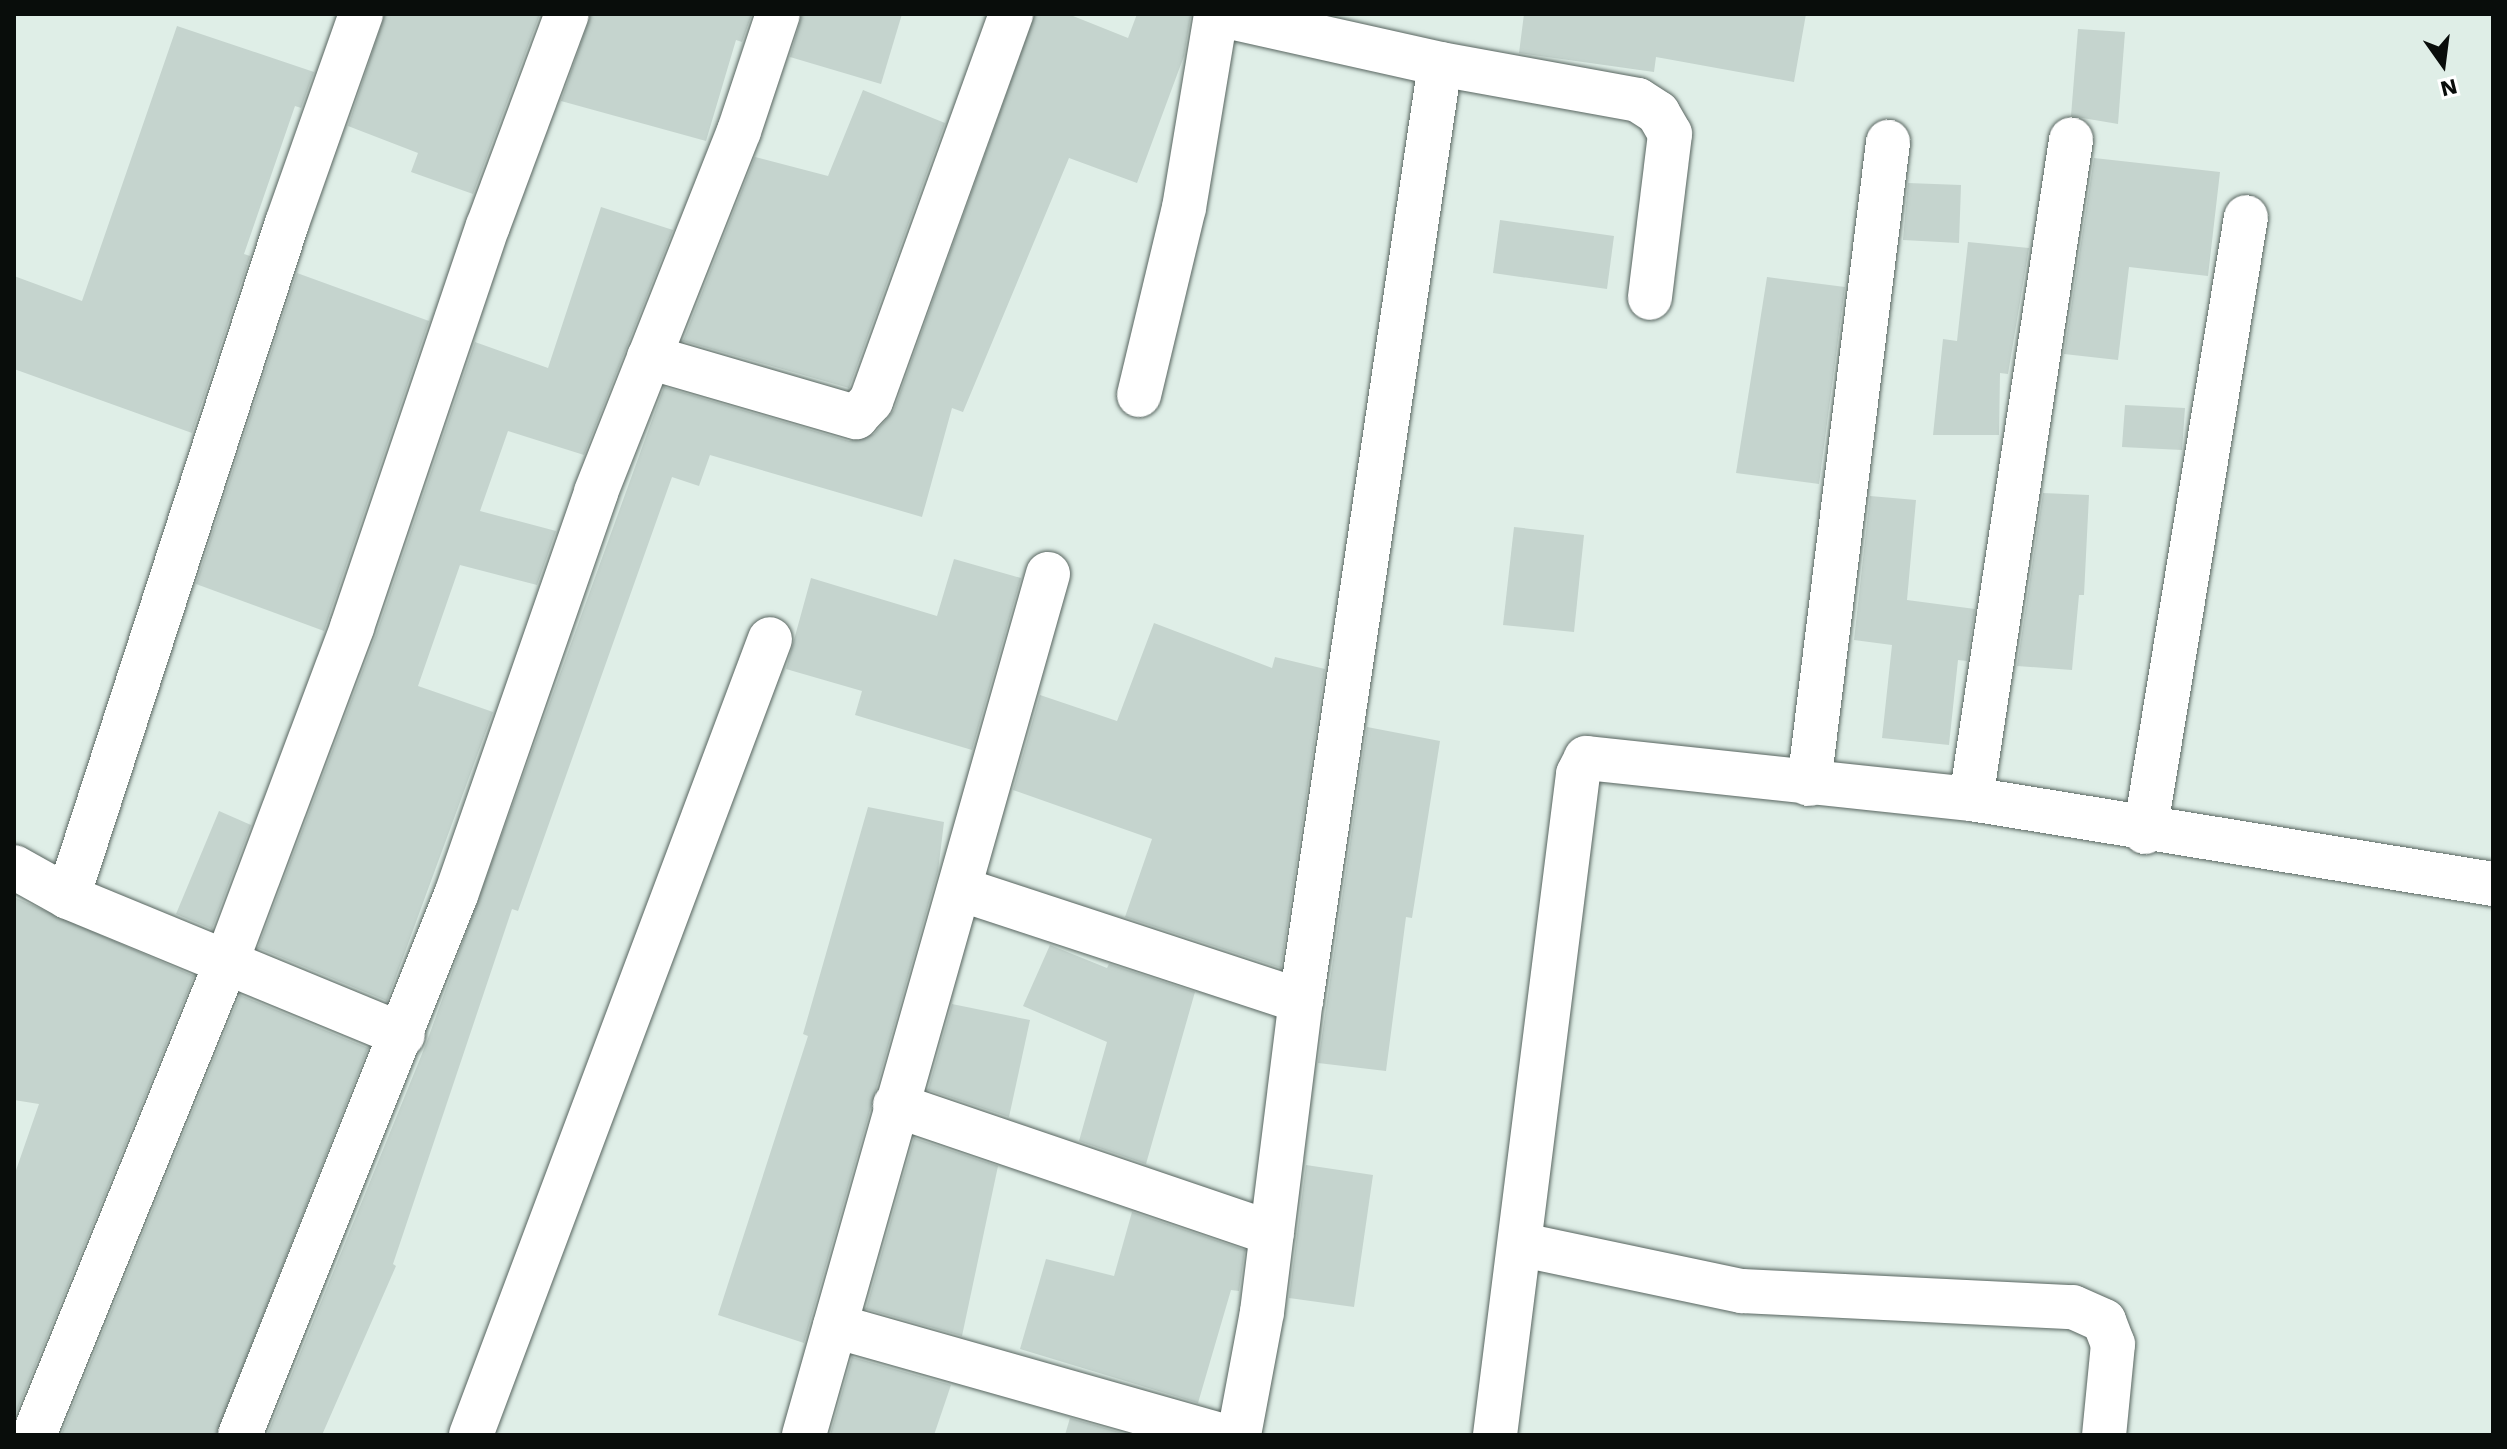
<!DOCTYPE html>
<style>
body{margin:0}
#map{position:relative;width:2507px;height:1449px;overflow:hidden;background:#dfeee7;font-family:"Work Sans",sans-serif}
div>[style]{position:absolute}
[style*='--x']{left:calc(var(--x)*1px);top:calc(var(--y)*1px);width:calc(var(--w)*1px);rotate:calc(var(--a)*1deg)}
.building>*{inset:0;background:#c5d4ce}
.roads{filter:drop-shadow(0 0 2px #586560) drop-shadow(0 0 2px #586560)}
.street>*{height:44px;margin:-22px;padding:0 22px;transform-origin:22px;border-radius:22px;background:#fff}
span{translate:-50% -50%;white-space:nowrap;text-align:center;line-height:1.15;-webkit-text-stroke:8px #fff;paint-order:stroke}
.frame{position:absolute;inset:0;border:16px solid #090d0b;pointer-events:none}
.north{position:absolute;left:2403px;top:24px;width:80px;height:80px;-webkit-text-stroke:6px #fff;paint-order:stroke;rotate:166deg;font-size:22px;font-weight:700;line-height:32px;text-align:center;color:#090d0b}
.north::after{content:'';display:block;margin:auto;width:28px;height:36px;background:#090d0b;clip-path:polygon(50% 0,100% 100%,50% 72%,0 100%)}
</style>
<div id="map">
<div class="building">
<i style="clip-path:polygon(385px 14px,540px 14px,473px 194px,411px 172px,418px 153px,348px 126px)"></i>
<i style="clip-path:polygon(591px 14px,752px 14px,742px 42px,736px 40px,706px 141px,561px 101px)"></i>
<i style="clip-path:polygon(802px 14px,902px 14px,881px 84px,790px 57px)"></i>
<i style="clip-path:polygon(1035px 14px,1068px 14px,1128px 38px,1137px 14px,1191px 14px,1184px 56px,1137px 183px,1069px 158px,963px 412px,952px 408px,922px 517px,710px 455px,699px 486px,672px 477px,518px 911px,512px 909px,393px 1264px,396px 1266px,322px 1435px,267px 1435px,426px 1044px,664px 387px,849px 441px,874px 434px,894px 410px)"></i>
<i style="clip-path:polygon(1524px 14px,1806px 14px,1794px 82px,1656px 57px,1654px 72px,1519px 53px)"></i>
<i style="clip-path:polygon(177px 26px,314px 72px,301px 108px,295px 106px,244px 254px,250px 256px,192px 433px,14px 369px,14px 276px,82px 301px)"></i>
<i style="clip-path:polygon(2078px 29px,2125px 32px,2118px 124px,2071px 116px)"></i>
<i style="clip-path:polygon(863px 90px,945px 123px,849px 388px,683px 341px,755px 157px,828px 176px)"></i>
<i style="clip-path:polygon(2094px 158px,2220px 172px,2208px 276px,2129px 267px,2118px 360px,2064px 354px)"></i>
<i style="clip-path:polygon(1908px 183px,1961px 185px,1959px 243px,1903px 240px)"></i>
<i style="clip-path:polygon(601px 207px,673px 230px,584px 455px,508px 431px,480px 511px,556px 531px,537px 585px,460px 565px,418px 686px,493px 712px,387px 1001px,258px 948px,376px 635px,475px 342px,548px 368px)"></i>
<i style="clip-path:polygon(1500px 220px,1614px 236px,1607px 289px,1493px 273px)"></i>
<i style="clip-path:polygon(1968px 242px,2029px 248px,2008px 374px,2000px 373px,1999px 435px,1933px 435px,1943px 339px,1957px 341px)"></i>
<i style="clip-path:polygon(297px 273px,429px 321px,324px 631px,196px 584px)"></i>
<i style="clip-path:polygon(1767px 277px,1845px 287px,1819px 484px,1736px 473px)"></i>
<i style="clip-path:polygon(2125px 405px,2185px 408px,2182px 450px,2122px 447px)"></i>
<i style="clip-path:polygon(2043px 493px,2089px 495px,2084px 595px,2079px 595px,2072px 670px,2017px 666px)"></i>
<i style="clip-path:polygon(1870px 496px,1916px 500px,1907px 600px,1975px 609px,1967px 661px,1958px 660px,1949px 745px,1882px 738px,1892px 645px,1854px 640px)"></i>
<i style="clip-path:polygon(1514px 527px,1584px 535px,1574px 632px,1503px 625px)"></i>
<i style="clip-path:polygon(954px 559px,1021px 578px,972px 750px,855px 715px,862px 691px,786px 669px,811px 578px,937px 616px)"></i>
<i style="clip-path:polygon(1154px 623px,1272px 668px,1275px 657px,1325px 669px,1281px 968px,1125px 917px,1152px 839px,1013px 790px,1040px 695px,1117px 721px)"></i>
<i style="clip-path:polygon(1367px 727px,1440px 741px,1412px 918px,1406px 917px,1386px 1071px,1318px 1063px)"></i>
<i style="clip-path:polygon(868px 807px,944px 822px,938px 871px,804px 1343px,718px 1315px,808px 1036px,803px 1034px)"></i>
<i style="clip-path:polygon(219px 811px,251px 825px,212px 929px,176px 914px)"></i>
<i style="clip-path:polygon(14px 897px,194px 976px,14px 1418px,14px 1176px,39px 1104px,14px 1100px)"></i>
<i style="clip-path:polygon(1050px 945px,1107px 968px,1109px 964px,1195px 992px,1146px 1164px,1079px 1141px,1107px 1042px,1023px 1006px)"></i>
<i style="clip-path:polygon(240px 995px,368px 1048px,216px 1435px,61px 1435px)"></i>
<i style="clip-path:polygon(952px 1004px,1030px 1020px,1009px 1117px,928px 1090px)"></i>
<i style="clip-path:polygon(914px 1138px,998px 1166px,962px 1336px,866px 1309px)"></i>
<i style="clip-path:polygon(1306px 1165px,1373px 1175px,1354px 1307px,1289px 1298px)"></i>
<i style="clip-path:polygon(1132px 1212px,1245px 1250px,1239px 1291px,1231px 1290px,1198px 1403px,1020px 1349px,1046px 1259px,1114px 1276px)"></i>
<i style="clip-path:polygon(852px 1357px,951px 1385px,934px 1435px,830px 1435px)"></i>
<i style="clip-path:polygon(1070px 1418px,1129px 1435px,1065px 1435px)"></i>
</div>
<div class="roads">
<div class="street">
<i style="--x:1217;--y:14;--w:229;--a:12.6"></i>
<i style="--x:1440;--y:64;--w:201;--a:10.3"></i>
<i style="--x:1638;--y:100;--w:24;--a:33"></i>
<i style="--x:1658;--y:113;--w:24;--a:60"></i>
<i style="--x:1670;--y:134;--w:165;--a:97"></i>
<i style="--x:649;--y:357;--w:216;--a:16.2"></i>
<i style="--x:856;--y:417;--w:22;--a:-47"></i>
<i style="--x:871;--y:401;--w:412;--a:-70.1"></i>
<i style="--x:1139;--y:395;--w:192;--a:-76.5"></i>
<i style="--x:1184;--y:208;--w:197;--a:-80.6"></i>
<i style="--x:1809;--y:784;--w:647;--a:-82.98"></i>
<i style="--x:1971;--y:799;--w:667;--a:-81.37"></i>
<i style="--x:2145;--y:832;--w:623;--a:-80.67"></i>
<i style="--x:14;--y:867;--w:62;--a:29.1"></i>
<i style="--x:68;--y:897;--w:362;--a:22.4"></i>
<i style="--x:960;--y:889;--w:359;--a:18.2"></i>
<i style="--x:68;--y:897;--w:709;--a:-72"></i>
<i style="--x:287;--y:223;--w:222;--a:-70.5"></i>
<i style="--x:895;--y:1105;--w:398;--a:18.8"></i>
<i style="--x:1523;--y:1245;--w:224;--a:11.9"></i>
<i style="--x:1742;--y:1291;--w:331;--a:2.8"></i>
<i style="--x:2073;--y:1307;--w:34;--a:24"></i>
<i style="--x:2104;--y:1321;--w:25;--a:69"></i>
<i style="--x:2113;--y:1344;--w:91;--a:95.6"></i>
<i style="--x:835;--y:1326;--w:401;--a:15.8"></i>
<i style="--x:34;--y:1435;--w:510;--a:-67.86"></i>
<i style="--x:226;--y:963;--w:359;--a:-69.4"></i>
<i style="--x:352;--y:627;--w:423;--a:-71.3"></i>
<i style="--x:488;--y:226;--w:226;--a:-69.6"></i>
<i style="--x:240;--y:1435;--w:582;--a:-68.2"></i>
<i style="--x:456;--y:895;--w:427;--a:-70.8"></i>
<i style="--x:596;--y:492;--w:388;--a:-68.4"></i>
<i style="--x:739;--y:131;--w:123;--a:-71.6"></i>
<i style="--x:471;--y:1435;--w:850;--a:-69.41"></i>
<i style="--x:804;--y:1435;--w:895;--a:-74.18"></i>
<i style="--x:1239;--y:1435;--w:125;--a:-79.4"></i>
<i style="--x:1262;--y:1312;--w:313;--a:-82.9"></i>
<i style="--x:1301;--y:1001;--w:947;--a:-81.56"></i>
<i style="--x:1495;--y:1435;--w:666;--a:-82.84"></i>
<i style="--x:1578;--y:774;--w:18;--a:-63"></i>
<i style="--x:1586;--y:758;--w:387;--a:6.1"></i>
<i style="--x:1971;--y:799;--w:529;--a:9.25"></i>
</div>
</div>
<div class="frame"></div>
<div class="north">N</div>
</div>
